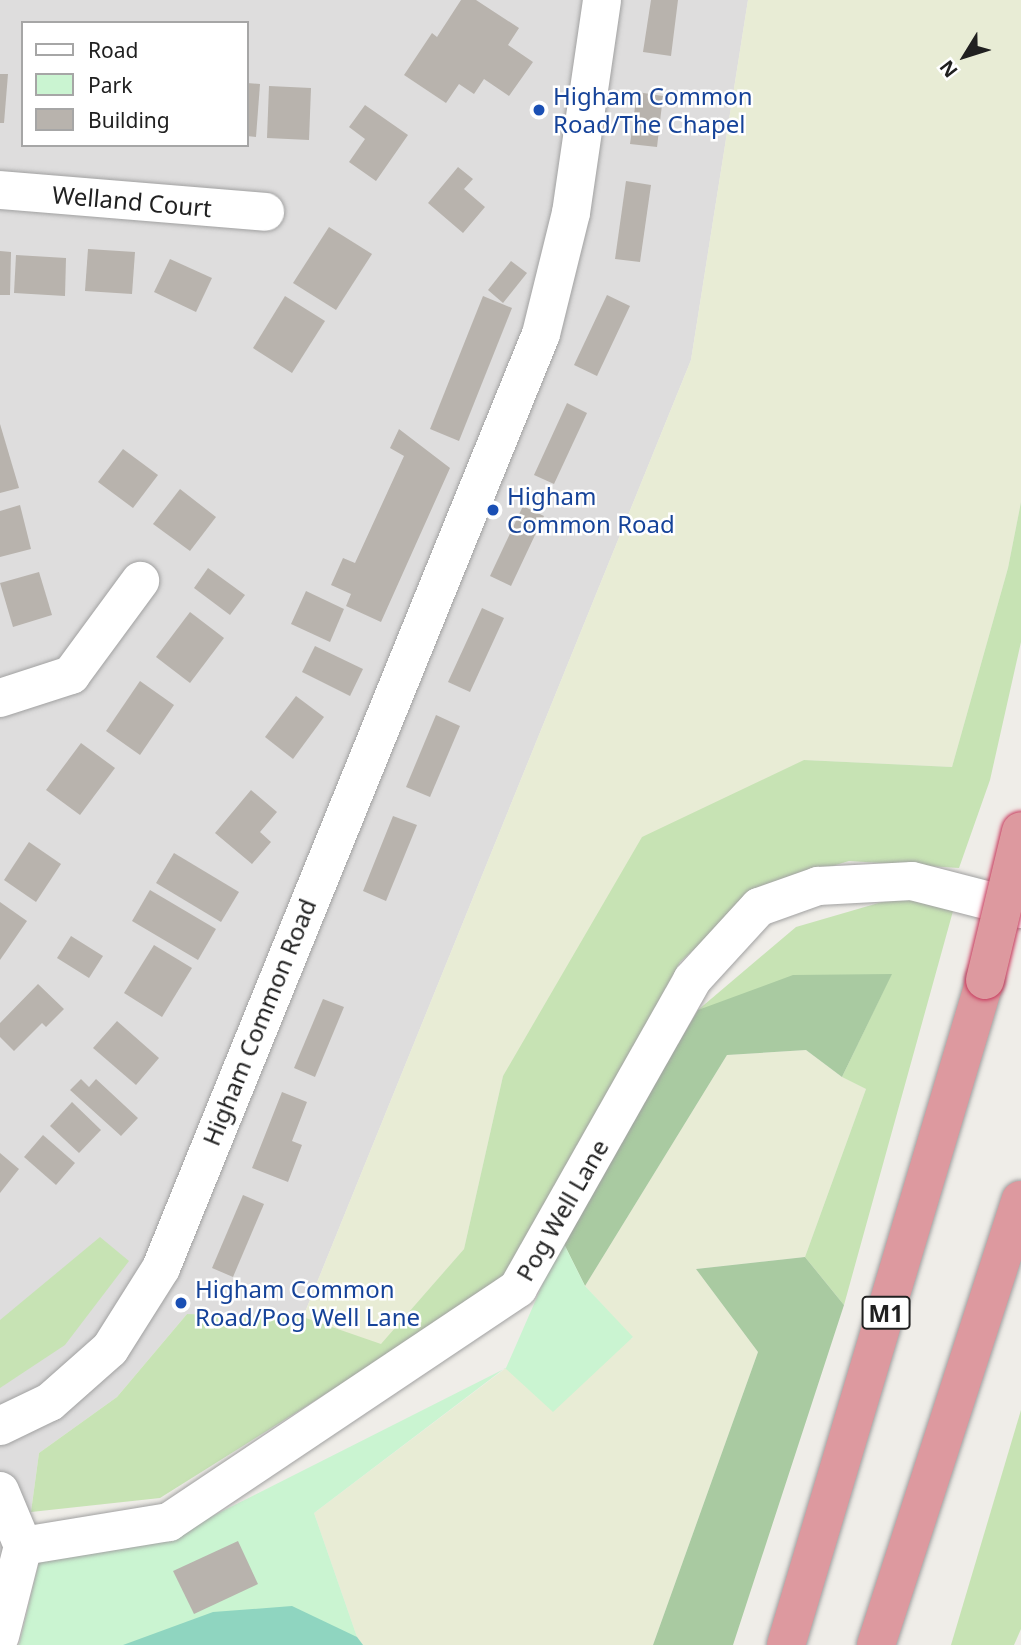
<!DOCTYPE html>
<style>
body{margin:0}
#map{position:relative;width:1021px;height:1645px;overflow:hidden;background:#efede8;font-family:"Noto Sans",sans-serif}
div>[style]{position:absolute}
[style*='--x']{left:calc(var(--x)*1px);top:calc(var(--y)*1px);width:calc(var(--w)*1px);rotate:calc(var(--a)*1deg)}
.residential>*{inset:0;background:#dedddd}
.farmland>*{inset:0;background:#e8ecd5}
.grass>*{inset:0;background:#c7e3b4}
.forest>*{inset:0;background:#a9caa1}
.park>*{inset:0;background:#caf4d1}
.pitch>*{inset:0;background:#8fd5c0}
.building>*{inset:0;background:#b8b3ad}
.roads{filter:drop-shadow(0 0 2px #a1a1a1) drop-shadow(0 0 2px #a1a1a1)}
.minor>*{height:38px;margin:-19px;padding:0 19px;transform-origin:19px;border-radius:19px;background:#fff}
.highway>*{height:38px;margin:-19px;padding:0 19px;transform-origin:19px;border-radius:19px;background:#dd999f}
.bridges{filter:drop-shadow(0 0 2px #c73b5e) drop-shadow(0 0 2px #c73b5e)}
.highway-bridge>*{height:38px;margin:-19px;padding:0 19px;transform-origin:19px;border-radius:19px;background:#dd999f}
.dots>*{width:19px;height:19px;translate:-50% -50%;box-sizing:border-box;border:4px solid #fff;border-radius:50%}
span{translate:-50% -50%;white-space:nowrap;text-align:center;line-height:1.15;-webkit-text-stroke:5px #fff;paint-order:stroke}
.shield-label span{padding:2px 5px;background:#fff;border:2px solid;border-radius:5px;-webkit-text-stroke-width:0}
.shield-label{font-size:23px;color:#202020;font-weight:700}
.transit-label{font-size:24px;color:#164399}
.left{translate:0 -50%;text-align:left}
.street-label{font-size:24px;color:#202020}
.legend{position:absolute;left:21px;top:21px;width:228px;height:126px;box-sizing:border-box;background:#fff;border:2px solid #a6a6a6;margin:0;padding:9px 12px;list-style:none;font-size:21px;color:#202020}
.legend li{display:flex;align-items:center;gap:14px;height:35px}
.legend b{width:35px;border:2px solid #a6a6a6}
.north{position:absolute;left:930px;top:21px;width:70px;height:70px;-webkit-text-stroke:5px #fff;paint-order:stroke;rotate:232deg;font-size:19px;font-weight:700;line-height:28px;text-align:center;color:#202020}
.north::after{content:'';display:block;margin:auto;width:24px;height:32px;background:#202020;clip-path:polygon(50% 0,100% 100%,50% 72%,0 100%)}
</style>
<div id="map">
<div class="residential">
<i style="clip-path:polygon(evenodd,0 0,748px 0,691px 360px,303px 1317px,187px 1314px,117px 1397px,39px 1453px,31px 1512px,0 1636px,0 0,23px 23px,247px 23px,247px 145px,23px 145px,23px 23px)"></i>
</div>
<div class="farmland">
<i style="clip-path:polygon(748px 0,1021px 0,1021px 502px,1008px 568px,952px 767px,804px 760px,503px 1076px,464px 1249px,381px 1345px,303px 1317px,691px 360px)"></i>
<i style="clip-path:polygon(806px 1050px,842px 1077px,866px 1089px,805px 1257px,696px 1269px,758px 1352px,653px 1645px,363px 1645px,357px 1637px,314px 1513px,506px 1368px,633px 1338px,585px 1286px,727px 1055px)"></i>
</div>
<div class="grass">
<i style="clip-path:polygon(1021px 502px,1021px 642px,990px 780px,959px 868px,849px 861px,763px 887px,680px 962px,507px 1280px,160px 1498px,31px 1512px,39px 1453px,117px 1397px,187px 1314px,303px 1317px,381px 1344px,464px 1249px,503px 1076px,642px 837px,804px 760px,952px 767px,1008px 568px)"></i>
<i style="clip-path:polygon(958px 893px,844px 1305px,805px 1257px,866px 1089px,842px 1077px,891px 975px,698px 1010px,796px 927px,906px 895px)"></i>
<i style="clip-path:polygon(100px 1237px,129px 1261px,65px 1345px,0 1388px,0 1320px)"></i>
<i style="clip-path:polygon(1021px 1410px,1021px 1629px,1014px 1645px,951px 1645px)"></i>
</div>
<div class="forest">
<i style="clip-path:polygon(892px 974px,842px 1077px,806px 1050px,727px 1055px,585px 1286px,562px 1240px,698px 1010px,793px 975px)"></i>
<i style="clip-path:polygon(805px 1257px,844px 1305px,733px 1645px,653px 1645px,758px 1352px,696px 1269px)"></i>
</div>
<div class="park">
<i style="clip-path:polygon(562px 1240px,585px 1286px,633px 1337px,553px 1412px,505px 1368px,314px 1513px,357px 1637px,363px 1645px,19px 1645px,40px 1558px,173px 1536px,506px 1368px)"></i>
</div>
<div class="pitch">
<i style="clip-path:polygon(292px 1606px,357px 1637px,363px 1645px,123px 1645px,213px 1612px)"></i>
</div>
<div class="building">
<i style="clip-path:polygon(461px 0,476px 0,519px 28px,508px 45px,533px 62px,509px 96px,484px 79px,474px 94px,459px 84px,446px 103px,404px 75px,432px 33px,437px 37px)"></i>
<i style="clip-path:polygon(651px 0,678px 0,671px 56px,643px 52px)"></i>
<i style="clip-path:polygon(0 74px,8px 74px,4px 123px,0 123px)"></i>
<i style="clip-path:polygon(247px 83px,260px 84px,256px 137px,247px 136px)"></i>
<i style="clip-path:polygon(269px 86px,311px 88px,309px 140px,267px 138px)"></i>
<i style="clip-path:polygon(637px 92px,663px 96px,657px 147px,630px 144px)"></i>
<i style="clip-path:polygon(365px 105px,408px 135px,376px 181px,349px 162px,365px 139px,349px 127px)"></i>
<i style="clip-path:polygon(458px 167px,473px 179px,464px 189px,485px 207px,463px 233px,428px 203px)"></i>
<i style="clip-path:polygon(626px 181px,651px 185px,640px 262px,615px 259px)"></i>
<i style="clip-path:polygon(329px 227px,372px 254px,336px 310px,293px 283px)"></i>
<i style="clip-path:polygon(88px 249px,135px 252px,132px 294px,85px 291px)"></i>
<i style="clip-path:polygon(0 251px,11px 252px,10px 295px,0 295px)"></i>
<i style="clip-path:polygon(16px 255px,66px 258px,65px 296px,14px 293px)"></i>
<i style="clip-path:polygon(170px 259px,212px 278px,196px 312px,154px 292px)"></i>
<i style="clip-path:polygon(511px 261px,527px 273px,503px 303px,488px 290px)"></i>
<i style="clip-path:polygon(607px 295px,630px 306px,597px 376px,574px 365px)"></i>
<i style="clip-path:polygon(285px 296px,325px 321px,292px 373px,253px 348px)"></i>
<i style="clip-path:polygon(483px 296px,512px 308px,459px 441px,430px 429px)"></i>
<i style="clip-path:polygon(567px 403px,587px 413px,554px 484px,534px 475px)"></i>
<i style="clip-path:polygon(0 424px,19px 488px,0 493px)"></i>
<i style="clip-path:polygon(399px 429px,450px 468px,381px 622px,346px 606px,351px 594px,331px 585px,343px 558px,355px 563px,404px 456px,390px 448px)"></i>
<i style="clip-path:polygon(123px 449px,158px 475px,133px 508px,98px 482px)"></i>
<i style="clip-path:polygon(180px 489px,216px 517px,190px 551px,153px 524px)"></i>
<i style="clip-path:polygon(20px 505px,31px 549px,0 557px,0 511px)"></i>
<i style="clip-path:polygon(523px 506px,544px 516px,511px 586px,490px 576px)"></i>
<i style="clip-path:polygon(208px 568px,245px 595px,230px 615px,194px 588px)"></i>
<i style="clip-path:polygon(39px 572px,52px 615px,13px 627px,0 583px)"></i>
<i style="clip-path:polygon(306px 591px,344px 609px,330px 642px,291px 624px)"></i>
<i style="clip-path:polygon(482px 608px,504px 618px,470px 692px,448px 682px)"></i>
<i style="clip-path:polygon(190px 612px,224px 638px,190px 683px,156px 657px)"></i>
<i style="clip-path:polygon(315px 646px,363px 669px,350px 696px,302px 672px)"></i>
<i style="clip-path:polygon(140px 681px,174px 705px,140px 755px,106px 731px)"></i>
<i style="clip-path:polygon(296px 696px,324px 717px,293px 759px,265px 737px)"></i>
<i style="clip-path:polygon(436px 715px,460px 726px,430px 797px,406px 787px)"></i>
<i style="clip-path:polygon(81px 743px,115px 768px,80px 815px,46px 790px)"></i>
<i style="clip-path:polygon(251px 790px,277px 812px,260px 832px,271px 842px,252px 864px,215px 833px)"></i>
<i style="clip-path:polygon(393px 816px,417px 825px,386px 901px,363px 891px)"></i>
<i style="clip-path:polygon(29px 842px,61px 864px,36px 902px,4px 880px)"></i>
<i style="clip-path:polygon(174px 853px,239px 892px,221px 922px,156px 883px)"></i>
<i style="clip-path:polygon(150px 890px,216px 929px,198px 960px,132px 921px)"></i>
<i style="clip-path:polygon(0 902px,27px 921px,0 960px)"></i>
<i style="clip-path:polygon(71px 936px,103px 956px,89px 978px,57px 958px)"></i>
<i style="clip-path:polygon(154px 945px,192px 968px,162px 1017px,124px 993px)"></i>
<i style="clip-path:polygon(38px 984px,64px 1009px,46px 1027px,42px 1023px,14px 1051px,0 1037px,0 1023px)"></i>
<i style="clip-path:polygon(323px 999px,344px 1007px,315px 1077px,294px 1068px)"></i>
<i style="clip-path:polygon(117px 1021px,159px 1058px,136px 1085px,93px 1048px)"></i>
<i style="clip-path:polygon(81px 1079px,89px 1087px,96px 1079px,138px 1118px,121px 1136px,70px 1090px)"></i>
<i style="clip-path:polygon(282px 1092px,307px 1102px,292px 1141px,302px 1145px,288px 1182px,252px 1168px)"></i>
<i style="clip-path:polygon(72px 1102px,101px 1130px,79px 1153px,50px 1126px)"></i>
<i style="clip-path:polygon(43px 1135px,75px 1163px,56px 1185px,24px 1157px)"></i>
<i style="clip-path:polygon(0 1153px,19px 1169px,0 1193px)"></i>
<i style="clip-path:polygon(243px 1195px,264px 1204px,233px 1277px,212px 1268px)"></i>
<i style="clip-path:polygon(238px 1541px,258px 1584px,194px 1614px,173px 1571px)"></i>
</div>
<div class="roads">
<div class="minor">
<i style="--x:0;--y:190;--w:266;--a:4.7"></i>
<i style="--x:0;--y:698;--w:75;--a:-17.9"></i>
<i style="--x:71;--y:675;--w:117;--a:-53.7"></i>
<i style="--x:0;--y:1426;--w:55;--a:-25.6"></i>
<i style="--x:50;--y:1402;--w:80;--a:-41.5"></i>
<i style="--x:110;--y:1349;--w:96;--a:-57.8"></i>
<i style="--x:161;--y:1268;--w:1008;--a:-67.86"></i>
<i style="--x:541;--y:334;--w:125;--a:-76.1"></i>
<i style="--x:571;--y:213;--w:215;--a:-81.7"></i>
<i style="--x:0;--y:1491;--w:60;--a:67.3"></i>
<i style="--x:23;--y:1546;--w:148;--a:-9.3"></i>
<i style="--x:169;--y:1522;--w:420;--a:-33.8"></i>
<i style="--x:518;--y:1288;--w:354;--a:-60.5"></i>
<i style="--x:692;--y:980;--w:99;--a:-47.5"></i>
<i style="--x:759;--y:907;--w:63;--a:-19.6"></i>
<i style="--x:818;--y:886;--w:94;--a:-3"></i>
<i style="--x:912;--y:881;--w:113;--a:14.4"></i>
<i style="--x:0;--y:1636;--w:93;--a:-75.7"></i>
</div>
<div class="highway">
<i style="--x:786;--y:1645;--w:694;--a:-73.34"></i>
<i style="--x:876;--y:1645;--w:468;--a:-72"></i>
</div>
</div>
<div class="bridges">
<div class="highway-bridge">
<i style="--x:985;--y:980;--w:153;--a:-76.4"></i>
</div>
</div>
<div class="dots">
<i style="left:539px;top:110px;background:#1a4fb4"></i>
<i style="left:493px;top:510px;background:#1a4fb4"></i>
<i style="left:181px;top:1303px;background:#1a4fb4"></i>
</div>
<div class="shield-label">
<span style="left:886px;top:1313px">M1</span>
</div>
<div class="transit-label">
<span class="left" style="left:553px;top:110px">Higham Common<br>Road/The Chapel</span>
<span class="left" style="left:507px;top:510px">Higham<br>Common Road</span>
<span class="left" style="left:195px;top:1303px">Higham Common<br>Road/Pog Well Lane</span>
</div>
<div class="street-label">
<span style="left:132px;top:201px;rotate:5deg">Welland Court</span>
<span style="left:259px;top:1022px;rotate:-68deg">Higham Common Road</span>
<span style="left:562px;top:1210px;rotate:-60deg">Pog Well Lane</span>
</div>
<ul class="legend">
<li><b style="height:9px;background:#fff"></b>Road</li>
<li><b style="height:19px;background:#caf4d1"></b>Park</li>
<li><b style="height:19px;background:#b8b3ad"></b>Building</li>
</ul>
<div class="north">N</div>
</div>
